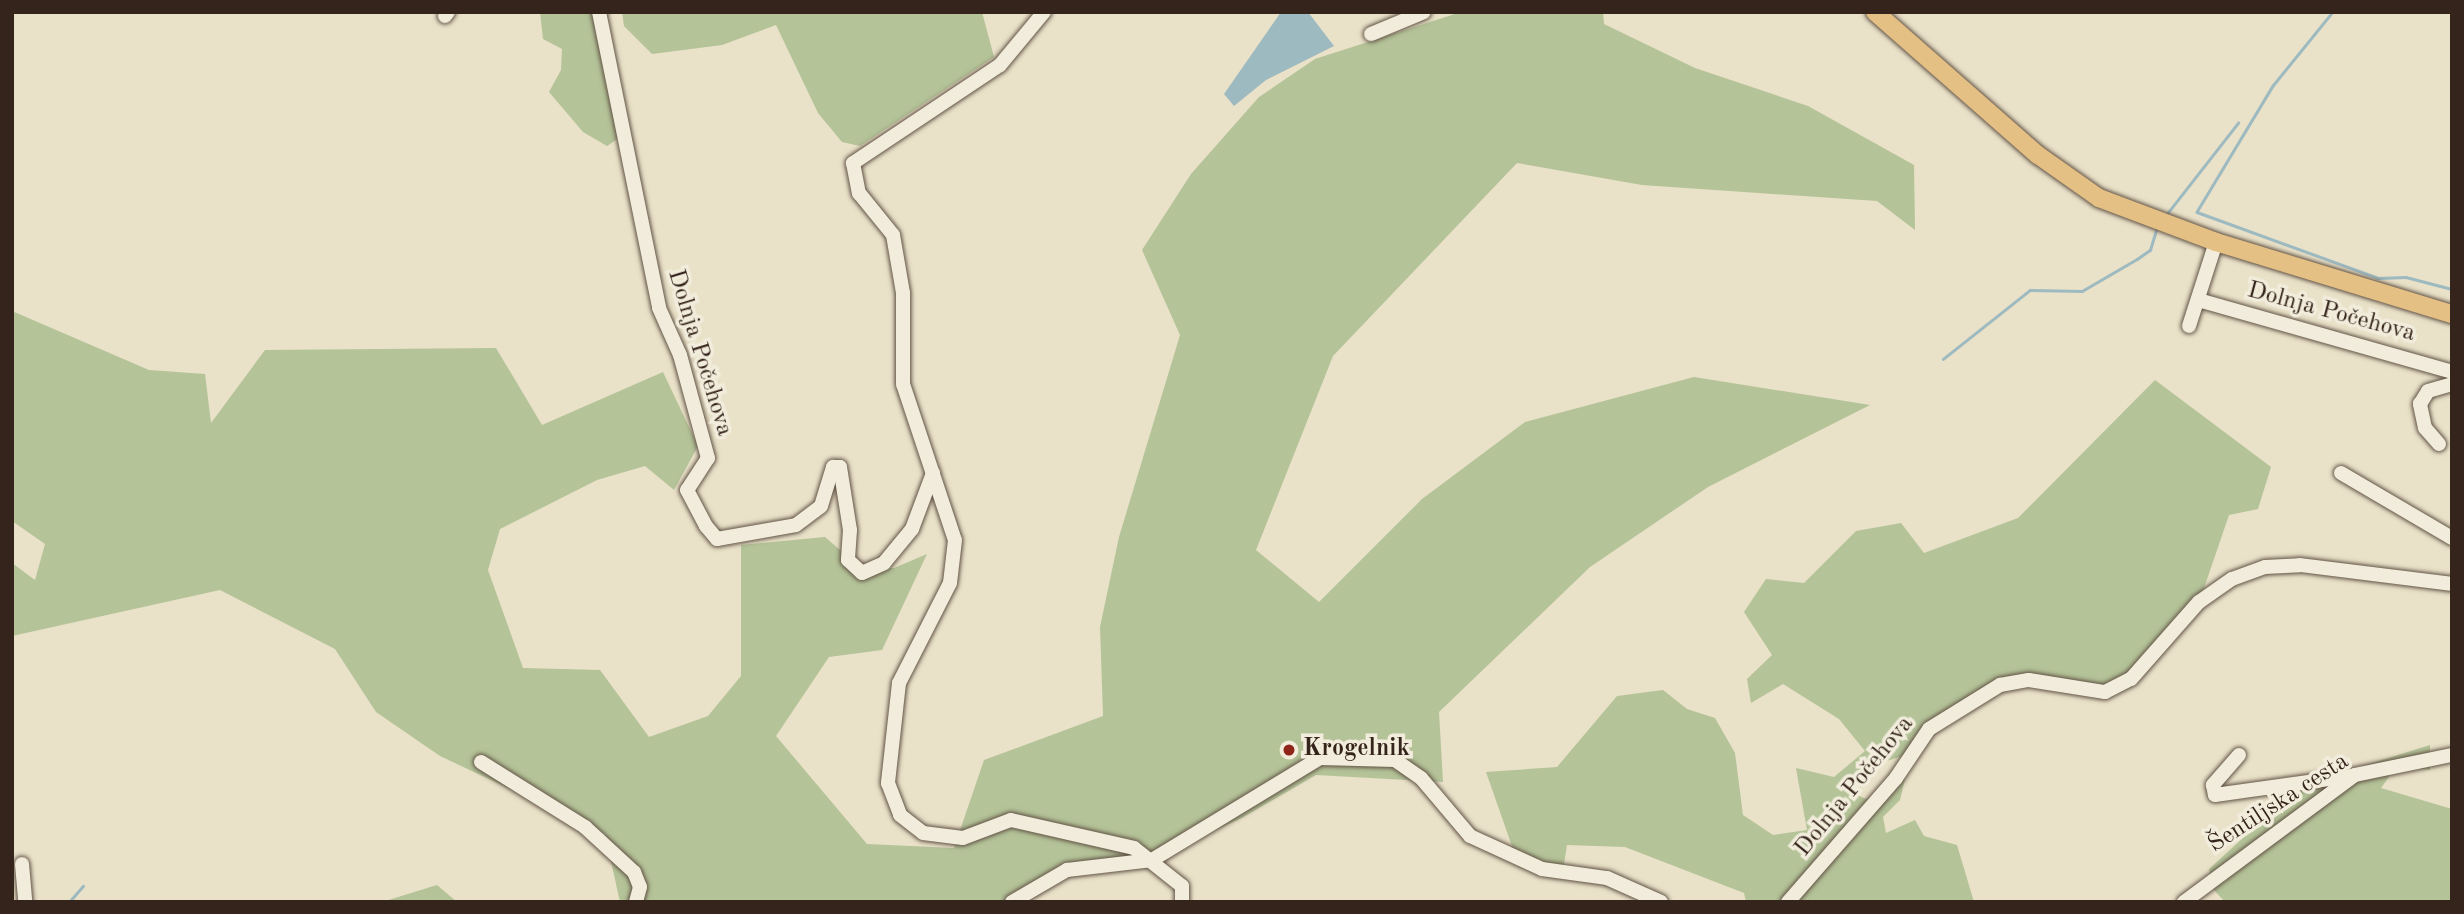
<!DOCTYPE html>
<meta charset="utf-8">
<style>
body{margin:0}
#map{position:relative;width:2464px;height:914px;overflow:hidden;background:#e9e1c8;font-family:"Old Standard TT",serif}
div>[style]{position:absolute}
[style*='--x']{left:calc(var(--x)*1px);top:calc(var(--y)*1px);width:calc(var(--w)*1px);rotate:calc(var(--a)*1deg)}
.green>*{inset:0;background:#b4c398}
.water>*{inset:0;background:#9ebac1}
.stream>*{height:2.5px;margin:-1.25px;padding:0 1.25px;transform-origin:1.25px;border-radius:1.25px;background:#9ebac1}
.roads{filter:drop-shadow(0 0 2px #625346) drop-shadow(0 0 2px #625346)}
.minor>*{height:14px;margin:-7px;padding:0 7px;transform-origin:7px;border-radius:7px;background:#f1ecdb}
.major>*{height:18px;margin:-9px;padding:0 9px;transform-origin:9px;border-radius:9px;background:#e4c084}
.dots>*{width:19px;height:19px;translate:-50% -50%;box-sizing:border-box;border:4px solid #f1ecdb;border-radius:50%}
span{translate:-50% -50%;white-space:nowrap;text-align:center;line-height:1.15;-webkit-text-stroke:7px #f1ecdb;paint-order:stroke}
.street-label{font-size:24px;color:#35241b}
.poi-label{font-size:24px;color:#35241b;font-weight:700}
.left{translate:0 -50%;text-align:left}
.frame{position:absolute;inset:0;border:14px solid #35241b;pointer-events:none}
</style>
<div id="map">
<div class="green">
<i style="clip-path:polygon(540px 12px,594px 12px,619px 138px,607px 146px,583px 132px,549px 92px,561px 70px,562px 49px,543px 39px)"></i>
<i style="clip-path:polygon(622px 12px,982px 12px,994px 57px,860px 146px,842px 142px,818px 113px,776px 25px,722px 45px,652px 54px,624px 26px)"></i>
<i style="clip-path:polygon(1461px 12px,1603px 12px,1604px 24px,1695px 68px,1808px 106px,1914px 165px,1915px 230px,1877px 201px,1642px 185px,1517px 163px,1333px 356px,1256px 550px,1319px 602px,1422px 499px,1525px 422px,1694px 377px,1870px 405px,1708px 487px,1590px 567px,1439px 712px,1443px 782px,1316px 775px,1242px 818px,1136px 866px,1060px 879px,1016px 902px,620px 902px,605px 834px,440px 756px,376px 712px,335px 649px,220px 590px,12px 636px,12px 563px,35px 580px,45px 544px,12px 521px,12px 311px,149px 370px,205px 374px,211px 423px,265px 350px,496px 348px,542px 425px,663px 372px,698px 446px,674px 490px,645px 466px,597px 480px,500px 529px,488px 570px,523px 668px,600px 670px,649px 737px,708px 716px,741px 676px,741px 545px,825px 537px,861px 568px,894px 568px,927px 554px,882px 650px,829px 657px,776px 736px,867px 844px,954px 848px,984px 760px,1103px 716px,1100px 627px,1119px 537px,1180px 335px,1142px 250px,1191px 174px,1259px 97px,1315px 59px)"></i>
<i style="clip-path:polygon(2155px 380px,2271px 467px,2258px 509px,2229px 515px,2202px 594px,2130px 678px,2103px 690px,1999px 683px,1907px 755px,1862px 768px,1846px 790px,1866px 799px,1905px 779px,1900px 800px,1883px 817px,1886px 833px,1915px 820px,1924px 836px,1957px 845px,1974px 902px,1746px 902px,1744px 893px,1625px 847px,1567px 845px,1563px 870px,1514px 852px,1486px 772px,1557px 767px,1617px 696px,1663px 690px,1687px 709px,1715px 718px,1735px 753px,1743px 815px,1773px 835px,1807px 830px,1796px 768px,1834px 777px,1865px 751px,1839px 719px,1783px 684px,1751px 703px,1747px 679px,1772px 655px,1744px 612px,1766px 579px,1804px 583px,1856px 531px,1901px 523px,1924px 553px,2018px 518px)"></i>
<i style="clip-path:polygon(2430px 745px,2430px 770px,2396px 767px,2381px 788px,2452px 809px,2452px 902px,2225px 902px,2214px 890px,2209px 869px,2301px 785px)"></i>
<i style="clip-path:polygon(437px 885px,457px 902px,382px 902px)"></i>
</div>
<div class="water">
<i style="clip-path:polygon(1281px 12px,1308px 12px,1334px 46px,1266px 80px,1234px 106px,1224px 94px)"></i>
</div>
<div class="stream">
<i style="--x:2333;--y:12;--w:95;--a:129"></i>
<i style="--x:2273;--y:86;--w:147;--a:121.1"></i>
<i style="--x:2197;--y:212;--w:193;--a:20"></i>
<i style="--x:2378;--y:278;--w:28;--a:-2"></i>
<i style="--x:2406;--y:277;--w:48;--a:14.6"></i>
<i style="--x:2166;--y:215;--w:117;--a:-52"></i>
<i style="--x:1943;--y:359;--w:111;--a:-38.4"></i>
<i style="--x:2030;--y:290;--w:52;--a:1.1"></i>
<i style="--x:2082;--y:291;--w:64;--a:-30.2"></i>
<i style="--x:2137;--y:259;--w:16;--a:-35"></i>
<i style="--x:2150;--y:250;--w:21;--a:-73"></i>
<i style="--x:69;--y:902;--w:21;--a:-49"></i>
</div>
<div class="roads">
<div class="minor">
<i style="--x:599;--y:12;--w:302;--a:78.5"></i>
<i style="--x:659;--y:308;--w:51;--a:65.9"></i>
<i style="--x:680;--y:355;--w:107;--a:74.8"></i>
<i style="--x:708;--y:458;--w:38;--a:123"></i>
<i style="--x:687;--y:490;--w:41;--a:62.2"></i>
<i style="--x:706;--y:526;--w:17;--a:50"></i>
<i style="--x:717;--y:539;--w:80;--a:-10"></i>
<i style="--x:796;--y:525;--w:31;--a:-37"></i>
<i style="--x:821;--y:506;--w:41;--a:-72.9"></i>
<i style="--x:833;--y:467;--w:7;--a:0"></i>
<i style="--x:840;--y:467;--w:64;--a:81"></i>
<i style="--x:850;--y:530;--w:30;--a:94"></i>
<i style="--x:848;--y:560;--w:19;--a:43"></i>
<i style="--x:862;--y:573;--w:24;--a:-24"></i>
<i style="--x:884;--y:563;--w:44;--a:-50.5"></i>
<i style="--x:912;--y:529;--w:60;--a:-69.4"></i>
<i style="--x:1044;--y:12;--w:69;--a:129.7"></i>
<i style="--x:1000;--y:65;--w:177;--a:146.3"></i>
<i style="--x:853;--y:163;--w:31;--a:79"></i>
<i style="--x:859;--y:193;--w:54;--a:51"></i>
<i style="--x:893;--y:235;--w:59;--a:80.2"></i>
<i style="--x:903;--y:293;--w:91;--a:90"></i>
<i style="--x:903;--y:384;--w:164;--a:71.6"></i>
<i style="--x:955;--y:540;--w:43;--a:96.6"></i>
<i style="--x:950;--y:583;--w:112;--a:117"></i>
<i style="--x:899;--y:683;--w:101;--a:96.3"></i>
<i style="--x:888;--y:783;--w:34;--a:69"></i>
<i style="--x:900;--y:815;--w:29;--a:38"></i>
<i style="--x:923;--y:833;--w:40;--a:7.1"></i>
<i style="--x:963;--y:838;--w:51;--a:-20.6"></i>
<i style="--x:1011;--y:820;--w:126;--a:12.8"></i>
<i style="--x:1134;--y:848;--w:61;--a:38.4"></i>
<i style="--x:1182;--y:886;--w:16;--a:90"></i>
<i style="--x:445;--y:16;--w:5;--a:-53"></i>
<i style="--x:1371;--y:34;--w:57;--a:-22.5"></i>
<i style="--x:2198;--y:300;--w:264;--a:15.8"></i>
<i style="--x:2189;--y:326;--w:88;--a:-72.2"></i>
<i style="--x:2439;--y:444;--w:21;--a:-131"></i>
<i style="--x:2425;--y:428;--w:25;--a:-102"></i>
<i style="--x:2420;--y:404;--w:15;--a:-58"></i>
<i style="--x:2428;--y:391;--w:25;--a:-16"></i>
<i style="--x:2341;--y:473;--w:129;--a:30.4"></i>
<i style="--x:2239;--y:755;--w:40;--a:131"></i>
<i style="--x:2213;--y:785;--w:10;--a:79"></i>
<i style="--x:2215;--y:795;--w:136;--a:-8"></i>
<i style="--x:481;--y:762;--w:123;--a:32"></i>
<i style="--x:585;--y:827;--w:67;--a:42.6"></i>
<i style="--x:634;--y:872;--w:16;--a:68"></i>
<i style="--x:640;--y:887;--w:16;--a:105"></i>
<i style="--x:22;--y:864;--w:38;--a:85"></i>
<i style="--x:1012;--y:902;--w:64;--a:-30.2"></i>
<i style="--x:1067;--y:870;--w:86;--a:-6.7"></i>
<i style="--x:1152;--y:860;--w:197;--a:-31.3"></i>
<i style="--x:1320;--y:758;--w:75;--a:1.5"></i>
<i style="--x:1395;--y:760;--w:32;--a:35"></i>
<i style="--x:1421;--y:778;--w:76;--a:49.8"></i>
<i style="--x:1470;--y:836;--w:79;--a:24.6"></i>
<i style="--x:1542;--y:869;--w:66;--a:7.9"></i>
<i style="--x:1607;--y:878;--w:59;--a:24"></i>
<i style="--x:1788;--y:902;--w:164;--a:-48.9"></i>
<i style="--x:1896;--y:778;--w:59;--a:-56"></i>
<i style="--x:1929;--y:729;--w:84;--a:-31.8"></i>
<i style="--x:2000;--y:685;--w:29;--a:-10"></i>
<i style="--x:2029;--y:680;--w:77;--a:9"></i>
<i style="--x:2105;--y:692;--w:29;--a:-27"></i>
<i style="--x:2131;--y:679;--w:103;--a:-48.6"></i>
<i style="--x:2199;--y:602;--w:40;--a:-34.9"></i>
<i style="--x:2232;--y:579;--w:35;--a:-20"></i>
<i style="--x:2265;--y:567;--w:35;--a:-3"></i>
<i style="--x:2300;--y:565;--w:153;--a:7.1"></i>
<i style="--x:2184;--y:902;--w:213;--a:-36.6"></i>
<i style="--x:2355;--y:775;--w:99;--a:-11.7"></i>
</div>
<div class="major">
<i style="--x:1875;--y:12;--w:217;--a:41.3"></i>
<i style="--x:2038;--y:155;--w:75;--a:35.2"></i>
<i style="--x:2099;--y:198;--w:125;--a:20.6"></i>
<i style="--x:2216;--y:242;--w:247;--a:17"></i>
</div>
</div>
<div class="dots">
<i style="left:1289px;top:750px;background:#8f2418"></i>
</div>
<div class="street-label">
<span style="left:2331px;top:313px;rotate:15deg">Dolnja Počehova</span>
<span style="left:699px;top:353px;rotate:73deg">Dolnja Počehova</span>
<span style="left:1855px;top:787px;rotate:-51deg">Dolnja Počehova</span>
<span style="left:2279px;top:804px;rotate:-33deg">Šentiljska cesta</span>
</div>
<div class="poi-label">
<span class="left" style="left:1303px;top:750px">Krogelnik</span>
</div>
<div class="frame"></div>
</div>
